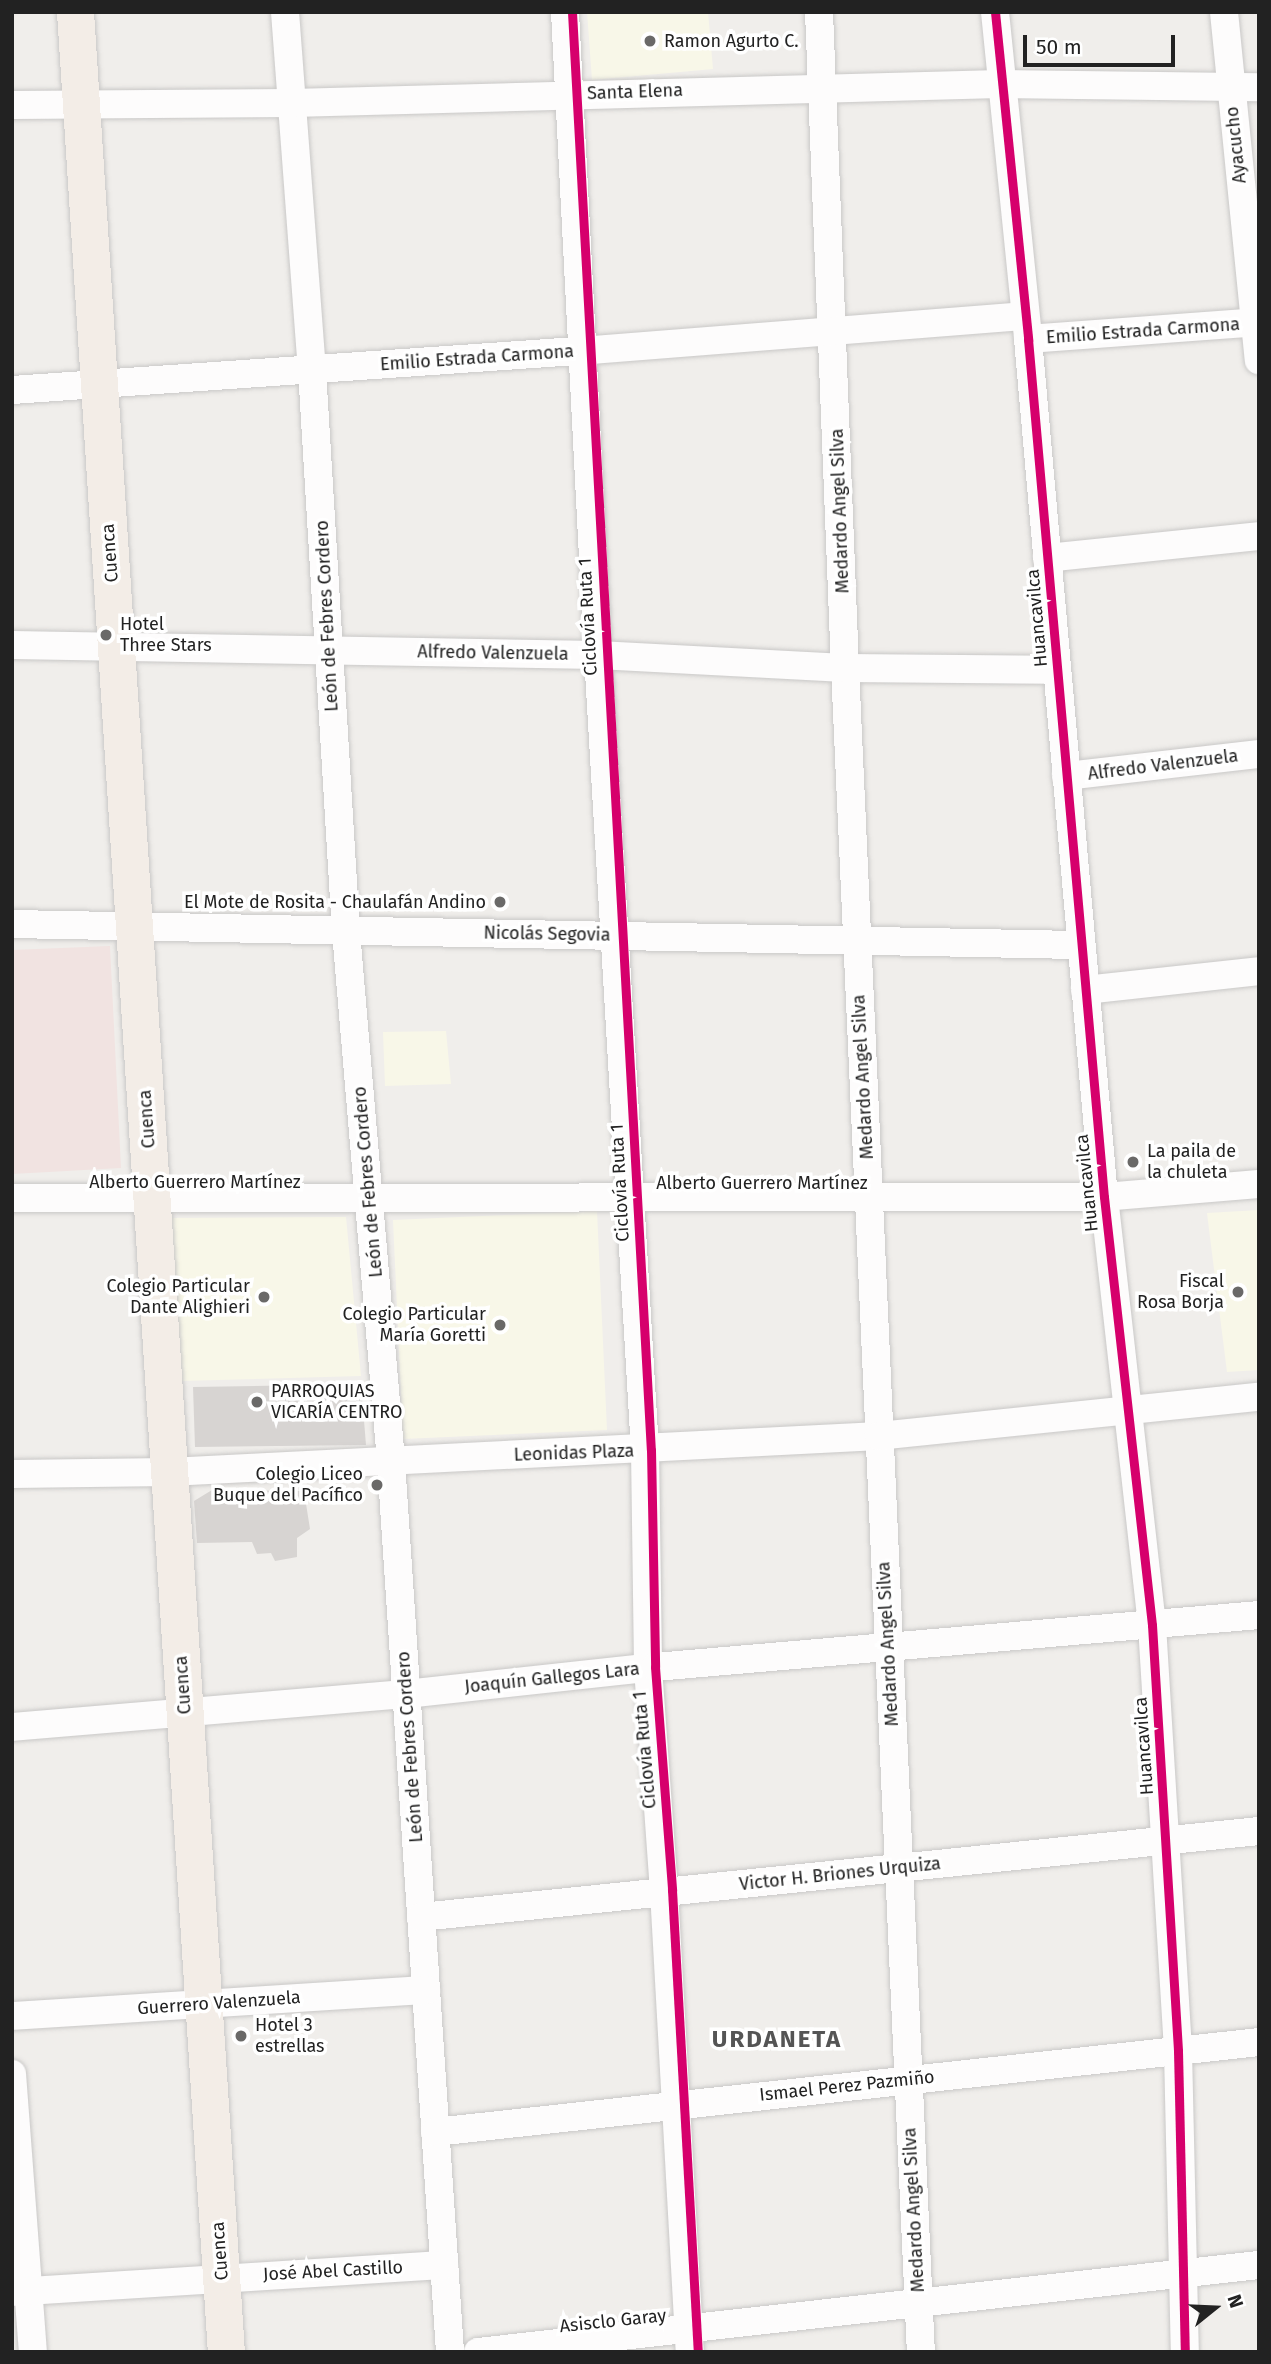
<!DOCTYPE html>
<meta charset="utf-8">
<style>
body{margin:0}
#map{position:relative;width:1271px;height:2364px;overflow:hidden;background:#f0eeeb;font-family:"Fira Sans",sans-serif}
div>[style]{position:absolute}
[style*='--x']{left:calc(var(--x)*1px);top:calc(var(--y)*1px);width:calc(var(--w)*1px);rotate:calc(var(--a)*1deg)}
.commercial>*{inset:0;background:#f1e3e1}
.education>*{inset:0;background:#f8f7e8}
.building>*{inset:0;background:#d7d4d2}
.roads{filter:drop-shadow(0 0 2px #c9c8c7) drop-shadow(0 0 2px #c9c8c7)}
.minor>*{height:28px;margin:-14px;padding:0 14px;transform-origin:14px;border-radius:14px;background:#fdfcfc}
.major>*{height:37px;margin:-18.5px;padding:0 18.5px;transform-origin:18.5px;border-radius:18.5px;background:#f3ede7}
.cycleway>*{height:9px;margin:-4.5px;padding:0 4.5px;transform-origin:4.5px;border-radius:4.5px;background:#d6006c}
.dots>*{width:19px;height:19px;translate:-50% -50%;box-sizing:border-box;border:4px solid #fff;border-radius:50%}
span{translate:-50% -50%;white-space:nowrap;text-align:center;line-height:1.15;-webkit-text-stroke:7px #fff;paint-order:stroke}
.poi-label{font-size:18px;color:#222}
.left{translate:0 -50%;text-align:left}
.right{translate:-100% -50%;text-align:right}
.street-label{font-size:18px;color:#222}
.district-label{font-size:24px;color:#555;font-weight:700;letter-spacing:2px}
.frame{position:absolute;inset:0;border:14px solid #222;pointer-events:none}
.north{position:absolute;left:1180px;top:2273px;width:70px;height:70px;-webkit-text-stroke:5px #fff;paint-order:stroke;rotate:72deg;font-size:19px;font-weight:700;line-height:28px;text-align:center;color:#222}
.north::after{content:'';display:block;margin:auto;width:24px;height:32px;background:#222;clip-path:polygon(50% 0,100% 100%,50% 72%,0 100%)}
.scale{position:absolute;left:1023px;top:35px;width:152px;height:32px;box-sizing:border-box;border:4px solid #222;border-top:0;padding-left:9px;font-size:21px;line-height:24px;white-space:nowrap;color:#222;-webkit-text-stroke:5px #fff;paint-order:stroke}
</style>
<div id="map">
<div class="commercial">
<i style="clip-path:polygon(110px 946px,121px 1168px,12px 1174px,12px 950px)"></i>
</div>
<div class="education">
<i style="clip-path:polygon(587px 12px,708px 12px,713px 69px,592px 80px)"></i>
<i style="clip-path:polygon(446px 1031px,451px 1084px,385px 1086px,383px 1032px)"></i>
<i style="clip-path:polygon(1259px 1210px,1259px 1370px,1227px 1372px,1207px 1213px)"></i>
<i style="clip-path:polygon(597px 1211px,607px 1430px,403px 1439px,393px 1220px)"></i>
<i style="clip-path:polygon(346px 1217px,361px 1376px,180px 1381px,169px 1218px)"></i>
</div>
<div class="building">
<i style="clip-path:polygon(361px 1384px,366px 1445px,195px 1447px,193px 1387px)"></i>
<i style="clip-path:polygon(212px 1490px,304px 1491px,310px 1529px,297px 1538px,297px 1557px,275px 1561px,271px 1553px,257px 1554px,252px 1542px,197px 1543px,194px 1501px)"></i>
</div>
<div class="roads">
<div class="minor">
<i style="--x:285;--y:12;--w:359;--a:85.7"></i>
<i style="--x:312;--y:370;--w:563;--a:86.54"></i>
<i style="--x:346;--y:932;--w:531;--a:85.14"></i>
<i style="--x:391;--y:1461;--w:893;--a:86.21"></i>
<i style="--x:565;--y:12;--w:644;--a:87.06"></i>
<i style="--x:598;--y:655;--w:796;--a:86.62"></i>
<i style="--x:645;--y:1450;--w:218;--a:89.2"></i>
<i style="--x:648;--y:1668;--w:224;--a:85.9"></i>
<i style="--x:664;--y:1891;--w:462;--a:86.8"></i>
<i style="--x:819;--y:12;--w:657;--a:87.73"></i>
<i style="--x:845;--y:668;--w:1686;--a:87.42"></i>
<i style="--x:995;--y:12;--w:329;--a:84.2"></i>
<i style="--x:1028;--y:339;--w:861;--a:84.94"></i>
<i style="--x:1104;--y:1197;--w:431;--a:83.6"></i>
<i style="--x:1152;--y:1625;--w:427;--a:86.5"></i>
<i style="--x:1178;--y:2051;--w:301;--a:88.7"></i>
<i style="--x:1224;--y:12;--w:350;--a:84.3"></i>
<i style="--x:12;--y:105;--w:280;--a:-0.4"></i>
<i style="--x:292;--y:103;--w:708;--a:-1.54"></i>
<i style="--x:1000;--y:84;--w:259;--a:0.7"></i>
<i style="--x:1028;--y:339;--w:232;--a:-4.2"></i>
<i style="--x:12;--y:390;--w:581;--a:-3.95"></i>
<i style="--x:592;--y:350;--w:434;--a:-4.5"></i>
<i style="--x:1047;--y:558;--w:213;--a:-5.9"></i>
<i style="--x:12;--y:645;--w:586;--a:0.98"></i>
<i style="--x:598;--y:655;--w:247;--a:3"></i>
<i style="--x:845;--y:668;--w:212;--a:0.5"></i>
<i style="--x:1066;--y:776;--w:194;--a:-6.5"></i>
<i style="--x:12;--y:924;--w:1069;--a:1.13"></i>
<i style="--x:1085;--y:990;--w:175;--a:-6.2"></i>
<i style="--x:12;--y:1198;--w:1092;--a:-0.05"></i>
<i style="--x:1104;--y:1197;--w:156;--a:-4.8"></i>
<i style="--x:12;--y:1474;--w:157;--a:-0.7"></i>
<i style="--x:169;--y:1472;--w:711;--a:-2.9"></i>
<i style="--x:879;--y:1436;--w:382;--a:-5.9"></i>
<i style="--x:12;--y:1727;--w:395;--a:-4.8"></i>
<i style="--x:406;--y:1694;--w:250;--a:-6.2"></i>
<i style="--x:655;--y:1667;--w:606;--a:-4.92"></i>
<i style="--x:421;--y:1917;--w:842;--a:-5.86"></i>
<i style="--x:12;--y:2016;--w:415;--a:-3.6"></i>
<i style="--x:12;--y:2074;--w:279;--a:85.7"></i>
<i style="--x:435;--y:2132;--w:829;--a:-6.23"></i>
<i style="--x:12;--y:2292;--w:433;--a:-3.6"></i>
<i style="--x:478;--y:2352;--w:786;--a:-6.36"></i>
</div>
<div class="major">
<i style="--x:75;--y:12;--w:2345;--a:86.31"></i>
</div>
</div>
<div class="cycleway">
<i style="--x:572;--y:12;--w:1440;--a:86.86"></i>
<i style="--x:651;--y:1450;--w:217;--a:88.9"></i>
<i style="--x:655;--y:1667;--w:224;--a:85.6"></i>
<i style="--x:672;--y:1890;--w:463;--a:86.8"></i>
<i style="--x:995;--y:12;--w:329;--a:84.2"></i>
<i style="--x:1028;--y:339;--w:861;--a:84.94"></i>
<i style="--x:1104;--y:1197;--w:431;--a:83.6"></i>
<i style="--x:1152;--y:1625;--w:427;--a:86.5"></i>
<i style="--x:1178;--y:2051;--w:301;--a:88.7"></i>
</div>
<div class="dots">
<i style="left:650px;top:41px;background:#6a6968"></i>
<i style="left:106px;top:635px;background:#6a6968"></i>
<i style="left:500px;top:902px;background:#6a6968"></i>
<i style="left:1133px;top:1162px;background:#6a6968"></i>
<i style="left:1238px;top:1292px;background:#6a6968"></i>
<i style="left:264px;top:1297px;background:#6a6968"></i>
<i style="left:500px;top:1325px;background:#6a6968"></i>
<i style="left:257px;top:1402px;background:#6a6968"></i>
<i style="left:377px;top:1485px;background:#6a6968"></i>
<i style="left:241px;top:2036px;background:#6a6968"></i>
</div>
<div class="poi-label">
<span class="left" style="left:664px;top:41px">Ramon Agurto C.</span>
<span class="left" style="left:120px;top:635px">Hotel<br>Three Stars</span>
<span class="right" style="left:486px;top:902px">El Mote de Rosita - Chaulafán Andino</span>
<span class="left" style="left:1147px;top:1162px">La paila de<br>la chuleta</span>
<span class="right" style="left:1224px;top:1292px">Fiscal<br>Rosa Borja</span>
<span class="right" style="left:250px;top:1297px">Colegio Particular<br>Dante Alighieri</span>
<span class="right" style="left:486px;top:1325px">Colegio Particular<br>María Goretti</span>
<span class="left" style="left:271px;top:1402px">PARROQUIAS<br>VICARÍA CENTRO</span>
<span class="right" style="left:363px;top:1485px">Colegio Liceo<br>Buque del Pacífico</span>
<span class="left" style="left:255px;top:2036px">Hotel 3<br>estrellas</span>
</div>
<div class="street-label">
<span style="left:635px;top:92px;rotate:-2deg">Santa Elena</span>
<span style="left:1236px;top:145px;rotate:-96deg">Ayacucho</span>
<span style="left:1143px;top:331px;rotate:-4deg">Emilio Estrada Carmona</span>
<span style="left:477px;top:358px;rotate:-4deg">Emilio Estrada Carmona</span>
<span style="left:840px;top:511px;rotate:-92deg">Medardo Angel Silva</span>
<span style="left:110px;top:553px;rotate:-94deg">Cuenca</span>
<span style="left:327px;top:616px;rotate:-93deg">León de Febres Cordero</span>
<span style="left:588px;top:617px;rotate:-93deg">Ciclovía Ruta 1</span>
<span style="left:1037px;top:618px;rotate:-95deg">Huancavilca</span>
<span style="left:493px;top:653px;rotate:1deg">Alfredo Valenzuela</span>
<span style="left:1163px;top:765px;rotate:-7deg">Alfredo Valenzuela</span>
<span style="left:547px;top:934px;rotate:1deg">Nicolás Segovia</span>
<span style="left:863px;top:1077px;rotate:-93deg">Medardo Angel Silva</span>
<span style="left:147px;top:1119px;rotate:-94deg">Cuenca</span>
<span style="left:195px;top:1182px">Alberto Guerrero Martínez</span>
<span style="left:368px;top:1182px;rotate:-95deg">León de Febres Cordero</span>
<span style="left:620px;top:1183px;rotate:-93deg">Ciclovía Ruta 1</span>
<span style="left:762px;top:1183px">Alberto Guerrero Martínez</span>
<span style="left:1087px;top:1183px;rotate:-96deg">Huancavilca</span>
<span style="left:574px;top:1453px;rotate:-2deg">Leonidas Plaza</span>
<span style="left:888px;top:1644px;rotate:-93deg">Medardo Angel Silva</span>
<span style="left:552px;top:1678px;rotate:-6deg">Joaquín Gallegos Lara</span>
<span style="left:183px;top:1685px;rotate:-94deg">Cuenca</span>
<span style="left:1144px;top:1746px;rotate:-94deg">Huancavilca</span>
<span style="left:410px;top:1747px;rotate:-94deg">León de Febres Cordero</span>
<span style="left:645px;top:1750px;rotate:-95deg">Ciclovía Ruta 1</span>
<span style="left:840px;top:1874px;rotate:-6deg">Victor H. Briones Urquiza</span>
<span style="left:219px;top:2003px;rotate:-4deg">Guerrero Valenzuela</span>
<span style="left:847px;top:2086px;rotate:-6deg">Ismael Perez Pazmiño</span>
<span style="left:914px;top:2210px;rotate:-93deg">Medardo Angel Silva</span>
<span style="left:220px;top:2251px;rotate:-94deg">Cuenca</span>
<span style="left:333px;top:2271px;rotate:-3deg">José Abel Castillo</span>
<span style="left:613px;top:2321px;rotate:-6deg">Asisclo Garay</span>
</div>
<div class="district-label">
<span style="left:777px;top:2040px">URDANETA</span>
</div>
<div class="frame"></div>
<div class="north">N</div>
<div class="scale">50 m</div>
</div>
